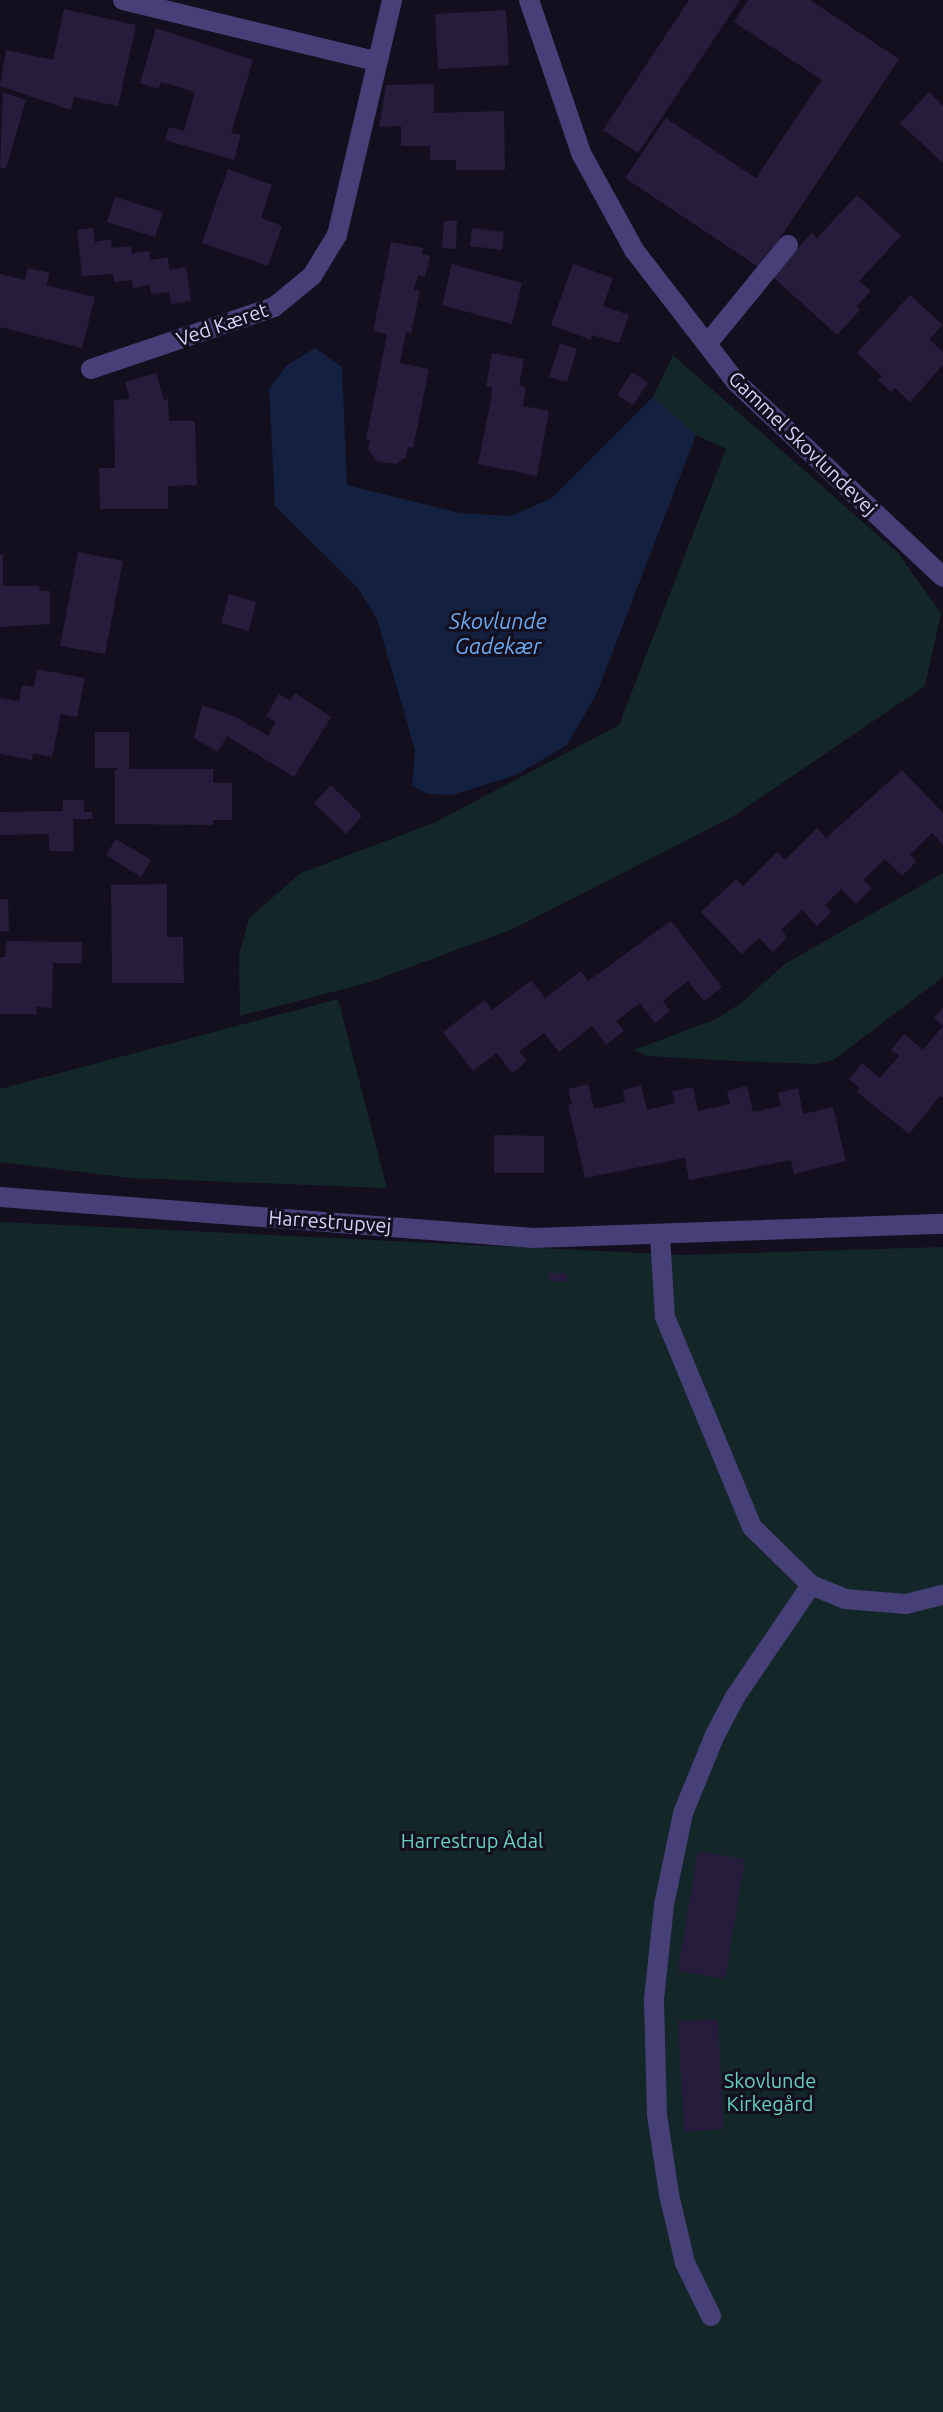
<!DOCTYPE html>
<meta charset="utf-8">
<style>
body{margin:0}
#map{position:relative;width:943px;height:2412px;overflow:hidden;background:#130f1e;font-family:Ubuntu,sans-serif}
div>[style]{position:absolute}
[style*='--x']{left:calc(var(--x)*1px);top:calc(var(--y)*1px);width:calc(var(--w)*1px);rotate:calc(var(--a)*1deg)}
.green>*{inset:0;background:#132728}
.water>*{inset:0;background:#13203f}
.building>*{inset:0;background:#261d3d}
.service>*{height:20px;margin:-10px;padding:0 10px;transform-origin:10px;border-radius:10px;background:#463f78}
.minor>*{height:20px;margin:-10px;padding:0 10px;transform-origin:10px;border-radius:10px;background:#463f78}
.tertiary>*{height:20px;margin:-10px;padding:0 10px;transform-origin:10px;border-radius:10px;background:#463f78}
span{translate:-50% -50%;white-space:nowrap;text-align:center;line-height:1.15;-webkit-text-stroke:6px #130f1e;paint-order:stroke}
.street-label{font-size:20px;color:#d9d2fa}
.park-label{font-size:20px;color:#67d0be}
.water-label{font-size:22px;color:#6ca8ed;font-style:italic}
</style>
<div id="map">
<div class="green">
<i style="clip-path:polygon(673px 355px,898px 553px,941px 613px,925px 686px,732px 817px,513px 929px,367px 983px,240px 1016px,239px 955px,249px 918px,301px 873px,436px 822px,619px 725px,726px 449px,696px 435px,653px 397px)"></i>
<i style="clip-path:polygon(943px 873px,943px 977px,833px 1060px,816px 1064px,736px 1061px,647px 1056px,634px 1050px,716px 1019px,741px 1003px,785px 964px)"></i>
<i style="clip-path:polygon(338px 999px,387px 1188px,130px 1178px,0 1162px,0 1089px)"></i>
<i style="clip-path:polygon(0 1222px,683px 1255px,943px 1247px,943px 2412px,0 2412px)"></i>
</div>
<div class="water">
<i style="clip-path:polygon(315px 348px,342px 367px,347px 485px,460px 513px,511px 516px,552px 498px,653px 397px,696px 435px,596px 695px,567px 745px,516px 775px,452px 795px,428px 794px,412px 786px,415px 750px,377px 619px,357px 587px,275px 506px,269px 389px,286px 366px)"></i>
</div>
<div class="building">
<i style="clip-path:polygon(689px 0,740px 0,638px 153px,603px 130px)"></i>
<i style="clip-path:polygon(748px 0,810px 0,899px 59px,760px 268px,625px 178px,666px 118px,756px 178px,822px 80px,734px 22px)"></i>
<i style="clip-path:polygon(64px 9px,136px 25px,118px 106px,74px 97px,71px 110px,0 86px,6px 50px,53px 60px)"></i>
<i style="clip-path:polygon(506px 10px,509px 65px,438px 69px,435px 14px)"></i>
<i style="clip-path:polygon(156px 28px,253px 60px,231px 133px,241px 135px,234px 160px,165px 140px,169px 127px,184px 131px,195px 92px,161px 82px,159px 89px,140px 83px)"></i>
<i style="clip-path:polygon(434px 84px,434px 113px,504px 111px,505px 170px,456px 170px,456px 160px,430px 160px,430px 146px,401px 146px,401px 126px,379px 127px,386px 85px)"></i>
<i style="clip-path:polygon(3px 92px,26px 100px,6px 169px,0 167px)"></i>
<i style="clip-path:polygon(929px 92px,943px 106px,943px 163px,900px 123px)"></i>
<i style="clip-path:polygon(228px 169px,272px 185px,261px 218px,282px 226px,268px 266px,202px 243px)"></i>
<i style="clip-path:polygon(857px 195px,901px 236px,859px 281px,871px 291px,857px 306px,860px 310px,837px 335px,772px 276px,812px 233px,817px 238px)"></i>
<i style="clip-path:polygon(115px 197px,163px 212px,155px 237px,107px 222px)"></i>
<i style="clip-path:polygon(444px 221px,457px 221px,456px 249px,442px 248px)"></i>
<i style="clip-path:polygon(93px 228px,95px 242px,111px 239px,112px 248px,131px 246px,132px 253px,149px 251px,150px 260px,168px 257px,169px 270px,186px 267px,191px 301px,171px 304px,169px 292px,151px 294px,150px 285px,133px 288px,132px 280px,114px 282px,113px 274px,82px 276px,77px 230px)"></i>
<i style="clip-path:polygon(472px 228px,504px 232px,502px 250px,470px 246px)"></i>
<i style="clip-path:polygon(391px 242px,423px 248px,422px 254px,430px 256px,425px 277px,418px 275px,414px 290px,420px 291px,411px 333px,406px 332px,400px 363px,429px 369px,413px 448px,408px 447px,406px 457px,396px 464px,376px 461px,368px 449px,370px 440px,366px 439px,387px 334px,373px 331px)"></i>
<i style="clip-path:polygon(452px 264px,522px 283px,512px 324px,442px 305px)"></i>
<i style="clip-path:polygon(573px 264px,613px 278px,603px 306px,629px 315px,619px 343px,592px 335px,591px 340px,551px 325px)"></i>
<i style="clip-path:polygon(28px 268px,50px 273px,46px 285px,95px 297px,82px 348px,0 327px,0 274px,25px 280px)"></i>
<i style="clip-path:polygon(910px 295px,943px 325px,929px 339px,943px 352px,943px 365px,910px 402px,895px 388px,891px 392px,878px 380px,882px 376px,857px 353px)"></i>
<i style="clip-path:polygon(560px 343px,577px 349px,567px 382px,549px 377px)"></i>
<i style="clip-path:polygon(492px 353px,524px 359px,519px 386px,526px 387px,523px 406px,549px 411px,537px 476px,478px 464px,491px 400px,492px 387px,486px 386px)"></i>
<i style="clip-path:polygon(632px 372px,648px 383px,633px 405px,617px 395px)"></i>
<i style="clip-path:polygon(156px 373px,164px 400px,168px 399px,169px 421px,195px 421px,197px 485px,168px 486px,168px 509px,100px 509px,99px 468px,115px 468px,114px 400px,130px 399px,125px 382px)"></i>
<i style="clip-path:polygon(78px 552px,123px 561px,105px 654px,60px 646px)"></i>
<i style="clip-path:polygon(0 555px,3px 555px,3px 586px,39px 586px,40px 591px,50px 591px,50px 624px,0 627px)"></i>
<i style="clip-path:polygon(229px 594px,256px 602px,249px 631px,221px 623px)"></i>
<i style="clip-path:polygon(37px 669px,85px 678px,77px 717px,61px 714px,52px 757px,33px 753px,32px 760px,0 754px,0 698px,19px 701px,22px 685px,34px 687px)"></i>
<i style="clip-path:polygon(295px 693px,331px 717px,294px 777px,227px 736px,218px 752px,194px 738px,202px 705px,236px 717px,268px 736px,276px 722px,266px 716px,279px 694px,290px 701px)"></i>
<i style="clip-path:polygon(95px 732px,129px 732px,129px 769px,213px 769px,213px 783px,232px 783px,232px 820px,213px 820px,213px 825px,115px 824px,115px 770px,119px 768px,95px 768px)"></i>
<i style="clip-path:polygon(902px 770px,943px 813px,943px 845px,932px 833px,910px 855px,916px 862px,902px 876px,885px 859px,863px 880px,872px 888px,856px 904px,841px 889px,825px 905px,831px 912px,817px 926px,802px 910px,781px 930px,787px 937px,773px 952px,759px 938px,742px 954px,701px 912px,736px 879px,743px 886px,777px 852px,785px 860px,817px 828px,826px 838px)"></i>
<i style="clip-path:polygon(331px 785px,362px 816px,346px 834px,314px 803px)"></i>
<i style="clip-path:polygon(63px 800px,84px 800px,84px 812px,92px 812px,93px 819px,73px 819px,74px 851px,49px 851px,49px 834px,0 835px,0 812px,63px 811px)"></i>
<i style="clip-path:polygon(116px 839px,151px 860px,141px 877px,106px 855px)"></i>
<i style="clip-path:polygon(167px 884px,167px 937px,183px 937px,184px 983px,112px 983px,111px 885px)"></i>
<i style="clip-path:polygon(0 899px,8px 899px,9px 931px,0 931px)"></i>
<i style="clip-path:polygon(671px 921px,722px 987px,704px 1001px,688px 981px,663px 1001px,670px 1011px,655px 1023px,640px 1003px,616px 1021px,624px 1031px,606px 1045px,592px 1026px,559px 1052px,544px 1033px,519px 1051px,527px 1061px,512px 1073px,497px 1053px,473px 1071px,443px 1032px,485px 1000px,492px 1010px,531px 980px,545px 998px,581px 971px,588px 981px)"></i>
<i style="clip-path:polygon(6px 941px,82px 942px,82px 963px,53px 963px,52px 1008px,36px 1007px,37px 1014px,0 1014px,0 957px,5px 957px)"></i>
<i style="clip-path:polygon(943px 1007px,943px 1098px,940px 1096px,909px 1134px,857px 1092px,860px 1088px,849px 1079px,862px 1063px,880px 1078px,899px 1056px,891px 1050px,904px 1034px,923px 1050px,943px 1026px,934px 1018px)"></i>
<i style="clip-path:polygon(588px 1084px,594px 1109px,625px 1102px,623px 1090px,641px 1085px,647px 1110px,675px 1103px,672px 1091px,693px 1087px,698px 1111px,730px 1104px,727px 1091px,747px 1086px,753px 1112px,781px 1106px,778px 1093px,798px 1088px,803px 1114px,833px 1107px,846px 1161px,794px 1174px,791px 1160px,689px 1180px,685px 1158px,585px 1178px,568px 1105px,572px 1104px,568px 1089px)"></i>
<i style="clip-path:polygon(494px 1135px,544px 1136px,544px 1173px,494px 1173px)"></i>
<i style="clip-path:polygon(548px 1273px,567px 1273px,567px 1282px,549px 1281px)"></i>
<i style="clip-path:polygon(698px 1851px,745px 1859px,725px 1979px,678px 1971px)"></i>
<i style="clip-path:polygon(718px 2019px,724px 2129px,684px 2132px,678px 2021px)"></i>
</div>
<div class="service">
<i style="--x:707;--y:344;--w:128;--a:-50.7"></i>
<i style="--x:660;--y:1236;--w:81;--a:86.5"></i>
<i style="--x:665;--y:1317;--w:227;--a:67.5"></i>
<i style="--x:752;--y:1527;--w:83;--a:44.5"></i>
<i style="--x:811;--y:1585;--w:37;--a:22"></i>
<i style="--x:845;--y:1599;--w:61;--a:4.7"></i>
<i style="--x:906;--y:1604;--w:38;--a:-14"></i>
<i style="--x:711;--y:2316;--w:59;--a:-116.1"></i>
<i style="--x:685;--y:2263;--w:71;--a:-103.1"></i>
<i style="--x:669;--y:2194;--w:80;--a:-98.6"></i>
<i style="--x:657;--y:2115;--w:116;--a:-91.5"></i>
<i style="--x:654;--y:1999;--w:95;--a:-83.9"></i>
<i style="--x:664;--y:1905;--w:94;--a:-78.3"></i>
<i style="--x:683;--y:1813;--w:84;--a:-67.7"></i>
<i style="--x:715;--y:1735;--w:43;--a:-62.2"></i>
<i style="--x:735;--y:1697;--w:135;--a:-55.8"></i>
</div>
<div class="minor">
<i style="--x:123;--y:0;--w:259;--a:13.6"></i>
<i style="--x:529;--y:0;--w:162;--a:71.2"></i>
<i style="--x:581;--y:153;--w:111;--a:61.3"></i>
<i style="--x:634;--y:250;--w:167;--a:52.3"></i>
<i style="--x:736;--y:382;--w:284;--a:43.3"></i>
<i style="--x:91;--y:369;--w:193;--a:-18.7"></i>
<i style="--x:274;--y:307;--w:49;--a:-39.2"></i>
<i style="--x:312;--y:276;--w:48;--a:-58.6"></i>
<i style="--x:337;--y:235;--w:241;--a:-76.8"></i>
</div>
<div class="tertiary">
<i style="--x:0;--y:1197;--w:535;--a:4.4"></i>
<i style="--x:533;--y:1238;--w:410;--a:-2"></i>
</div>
<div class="street-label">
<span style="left:222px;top:324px;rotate:-19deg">Ved Kæret</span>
<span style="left:803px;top:443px;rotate:44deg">Gammel Skovlundevej</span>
<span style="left:330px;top:1221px;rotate:4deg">Harrestrupvej</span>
</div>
<div class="park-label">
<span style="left:472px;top:1840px">Harrestrup Ådal</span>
<span style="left:770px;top:2092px">Skovlunde<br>Kirkegård</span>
</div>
<div class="water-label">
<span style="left:498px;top:633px">Skovlunde<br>Gadekær</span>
</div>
</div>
